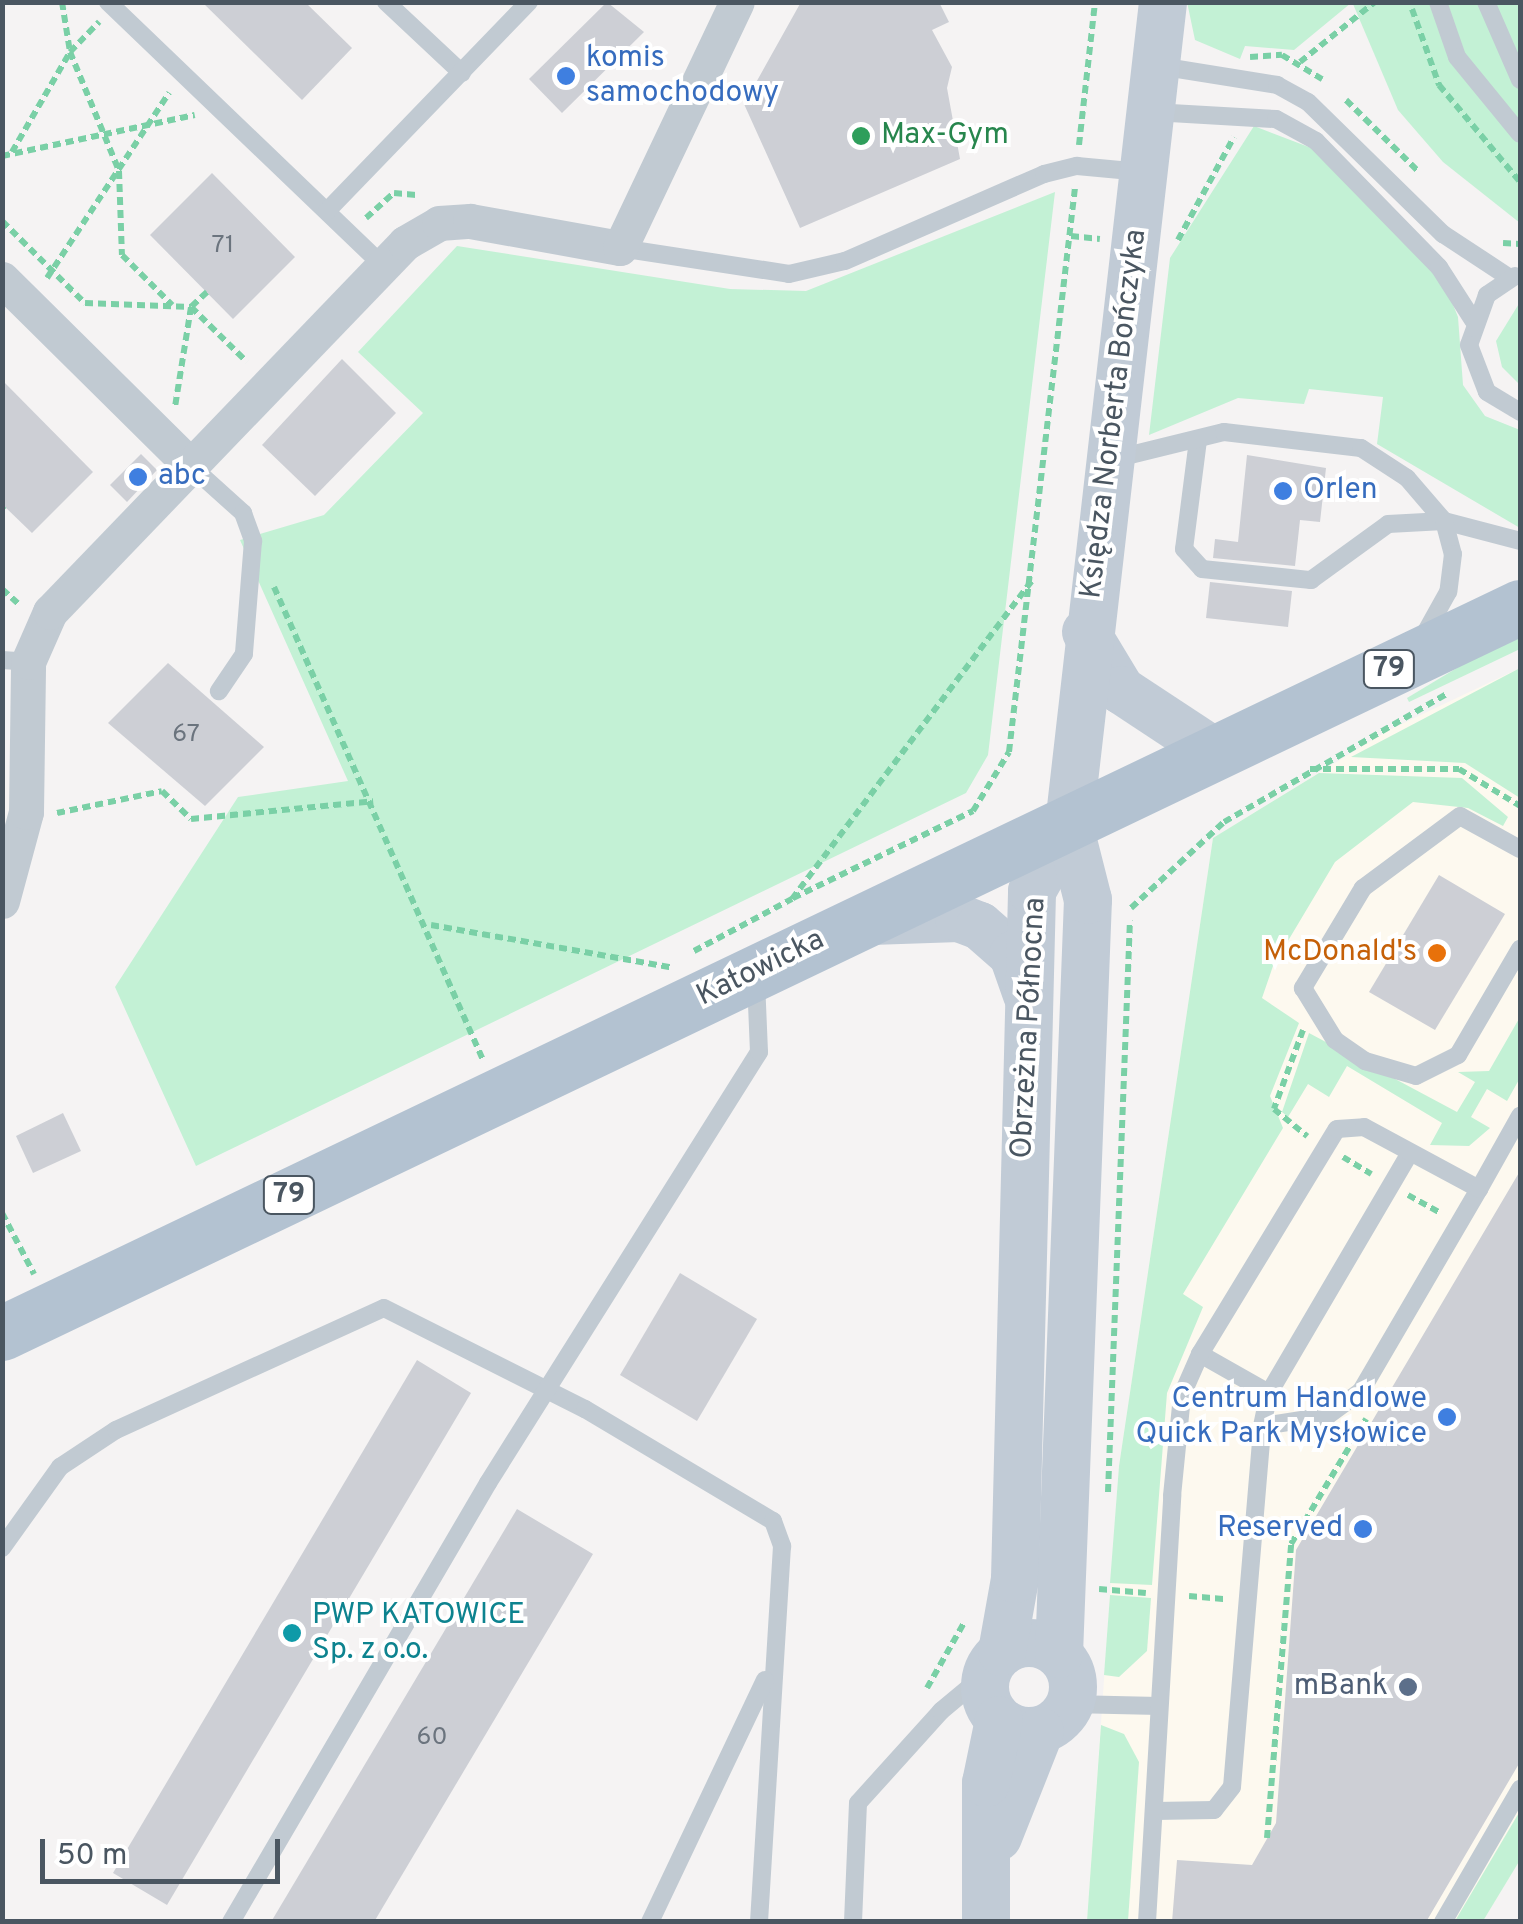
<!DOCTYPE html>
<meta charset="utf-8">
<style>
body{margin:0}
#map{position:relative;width:1523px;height:1924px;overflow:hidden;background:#f5f3f3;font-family:Overpass,sans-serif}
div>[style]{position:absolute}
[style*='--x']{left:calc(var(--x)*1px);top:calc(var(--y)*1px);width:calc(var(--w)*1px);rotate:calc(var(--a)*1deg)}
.commercial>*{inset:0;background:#fdf9ef}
.green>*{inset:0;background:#c3f1d5}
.building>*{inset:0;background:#cdcfd5}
.path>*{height:6px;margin-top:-3px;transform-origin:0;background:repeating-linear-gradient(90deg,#7ad0a6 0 8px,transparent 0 13px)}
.lane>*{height:18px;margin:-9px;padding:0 9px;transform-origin:9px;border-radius:9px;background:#c1cad2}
.street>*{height:35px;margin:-17.5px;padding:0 17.5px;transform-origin:17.5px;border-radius:17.5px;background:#c1cad2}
.secondary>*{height:48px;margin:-24px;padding:0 24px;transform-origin:24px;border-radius:24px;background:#c1cbd6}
.secondary>.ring{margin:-24px;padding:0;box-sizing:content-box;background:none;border:48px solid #c1cbd6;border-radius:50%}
.primary>*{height:55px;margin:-27.5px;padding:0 27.5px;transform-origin:27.5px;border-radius:27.5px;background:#b3c2d1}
.dots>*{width:28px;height:28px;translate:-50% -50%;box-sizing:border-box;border:5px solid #fff;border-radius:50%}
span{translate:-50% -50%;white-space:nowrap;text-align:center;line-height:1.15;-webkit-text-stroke:8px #fff;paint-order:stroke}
.number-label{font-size:25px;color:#6b747e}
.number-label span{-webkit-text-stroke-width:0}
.shield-label span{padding:2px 8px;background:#fff;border:2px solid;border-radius:8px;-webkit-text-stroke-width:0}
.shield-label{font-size:28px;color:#4a5661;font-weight:700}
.shop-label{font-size:30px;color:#366cbe}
.left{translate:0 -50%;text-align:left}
.right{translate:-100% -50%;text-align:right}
.leisure-label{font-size:30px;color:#27864d}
.street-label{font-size:30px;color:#4a5661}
.food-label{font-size:30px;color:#c56008}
.culture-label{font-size:30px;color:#0d838f}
.service-label{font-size:30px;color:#4e5e75}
.frame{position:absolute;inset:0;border:5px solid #4a5661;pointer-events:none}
.scale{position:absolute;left:40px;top:1839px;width:240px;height:45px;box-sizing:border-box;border:5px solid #4a5661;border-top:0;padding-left:12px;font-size:30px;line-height:35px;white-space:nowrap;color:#4a5661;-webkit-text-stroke:8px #fff;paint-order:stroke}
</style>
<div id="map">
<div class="commercial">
<i style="clip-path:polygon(1520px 668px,1520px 1860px,1483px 1921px,1087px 1922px,1119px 1466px,1213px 838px,1387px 731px)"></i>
</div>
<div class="green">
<i style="clip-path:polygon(1187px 2px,1351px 3px,1294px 50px,1245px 46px,1240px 59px,1195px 40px)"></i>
<i style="clip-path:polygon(1520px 3px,1520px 223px,1443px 162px,1398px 110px,1353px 4px)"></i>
<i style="clip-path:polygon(1254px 126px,1314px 149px,1443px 280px,1458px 317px,1463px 385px,1485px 416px,1520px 430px,1520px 528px,1377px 444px,1383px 397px,1309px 389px,1304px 404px,1238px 398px,1149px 435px,1170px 258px)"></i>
<i style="clip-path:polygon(1055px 192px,988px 755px,966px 793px,196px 1166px,115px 987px,238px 797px,348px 781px,240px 540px,324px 515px,423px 413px,358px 352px,457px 246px,730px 289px,806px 291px)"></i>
<i style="clip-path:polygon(1520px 302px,1520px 385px,1502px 367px,1496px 341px)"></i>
<i style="clip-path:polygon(1520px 630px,1520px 649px,1409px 702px,1407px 698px)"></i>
<i style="clip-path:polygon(1520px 668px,1520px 798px,1465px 763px,1351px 757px)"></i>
<i style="clip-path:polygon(1319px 773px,1462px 778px,1508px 817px,1503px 826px,1468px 808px,1413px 802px,1335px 862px,1273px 966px,1262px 998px,1299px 1023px,1270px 1096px,1283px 1128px,1183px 1294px,1203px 1307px,1167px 1393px,1152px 1585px,1110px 1583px,1119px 1466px,1213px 838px)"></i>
<i style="clip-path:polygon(1520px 1017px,1520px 1078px,1507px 1101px,1487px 1089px,1471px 1117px,1490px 1128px,1469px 1146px,1430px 1145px,1442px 1123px,1347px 1066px,1329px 1097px,1308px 1084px,1288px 1117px,1282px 1112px,1309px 1033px,1457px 1112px,1475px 1082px,1458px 1072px,1489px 1071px)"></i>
<i style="clip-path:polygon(1110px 1595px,1151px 1598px,1147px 1651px,1119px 1677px,1104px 1675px)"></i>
<i style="clip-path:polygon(1101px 1725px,1124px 1734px,1139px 1762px,1128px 1921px,1087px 1921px)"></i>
<i style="clip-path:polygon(1520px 1811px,1520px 1860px,1483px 1921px,1455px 1921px)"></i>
</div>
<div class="building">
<i style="clip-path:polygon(202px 2px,305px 2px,352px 48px,302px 100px)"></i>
<i style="clip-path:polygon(607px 2px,644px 32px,562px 113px,529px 79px)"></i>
<i style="clip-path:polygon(801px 2px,939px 2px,949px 22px,932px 30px,952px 67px,947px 88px,960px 159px,800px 228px,744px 104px)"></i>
<i style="clip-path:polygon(212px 173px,295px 257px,233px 319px,150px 235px)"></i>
<i style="clip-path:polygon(342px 359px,396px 413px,315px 496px,262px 445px)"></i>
<i style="clip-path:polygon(2px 380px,93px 472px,32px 533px,2px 504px)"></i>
<i style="clip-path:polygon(141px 454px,157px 470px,127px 502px,110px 485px)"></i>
<i style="clip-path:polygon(1247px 455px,1326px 468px,1320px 522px,1300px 520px,1295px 566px,1213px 558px,1215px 539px,1238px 542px)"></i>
<i style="clip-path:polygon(1210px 582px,1292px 591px,1288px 627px,1206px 618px)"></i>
<i style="clip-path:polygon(168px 663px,264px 747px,205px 806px,108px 723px)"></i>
<i style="clip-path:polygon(1439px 875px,1505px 914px,1435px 1030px,1369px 992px)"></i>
<i style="clip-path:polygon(63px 1113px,81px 1151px,33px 1173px,16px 1136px)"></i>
<i style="clip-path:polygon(1520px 1171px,1520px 1762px,1426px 1922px,1172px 1922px,1177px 1860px,1252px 1865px,1276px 1823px,1296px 1550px)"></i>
<i style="clip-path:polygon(680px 1273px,757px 1319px,697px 1421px,620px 1375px)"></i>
<i style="clip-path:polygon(417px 1360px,471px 1393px,167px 1905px,113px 1873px)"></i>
<i style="clip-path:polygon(517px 1509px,593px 1554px,374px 1922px,271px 1922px)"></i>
</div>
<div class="path">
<i style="--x:62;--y:2;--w:51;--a:80.9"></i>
<i style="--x:70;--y:52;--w:129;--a:67.6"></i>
<i style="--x:119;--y:171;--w:84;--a:88"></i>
<i style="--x:122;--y:255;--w:71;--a:45"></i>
<i style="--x:1412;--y:9;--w:81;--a:70.4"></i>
<i style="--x:1439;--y:85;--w:126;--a:50.1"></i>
<i style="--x:1250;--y:57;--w:32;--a:-4"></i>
<i style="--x:1282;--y:55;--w:47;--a:31"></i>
<i style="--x:1300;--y:62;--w:96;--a:-38.7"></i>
<i style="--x:1346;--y:100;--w:103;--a:44.6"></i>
<i style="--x:1079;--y:145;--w:144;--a:-83.6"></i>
<i style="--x:12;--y:152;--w:116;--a:-59.9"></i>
<i style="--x:70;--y:52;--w:42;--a:-46"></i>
<i style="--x:2;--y:156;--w:197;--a:-12"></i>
<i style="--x:366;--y:218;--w:38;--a:-42"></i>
<i style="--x:394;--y:193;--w:25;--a:5"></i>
<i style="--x:2;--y:221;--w:117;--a:44.7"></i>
<i style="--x:85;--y:303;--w:106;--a:2.2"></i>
<i style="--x:191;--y:307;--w:101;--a:99.1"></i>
<i style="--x:1071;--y:236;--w:29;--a:6"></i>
<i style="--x:1178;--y:240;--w:117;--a:-61.5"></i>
<i style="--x:1503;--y:243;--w:17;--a:3"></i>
<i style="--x:47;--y:278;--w:222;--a:-56.6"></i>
<i style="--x:207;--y:292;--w:22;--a:137"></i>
<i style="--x:191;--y:307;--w:78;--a:44.5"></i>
<i style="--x:2;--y:508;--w:3;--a:-45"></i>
<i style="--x:274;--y:587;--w:517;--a:66.16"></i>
<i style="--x:2;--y:589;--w:25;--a:42"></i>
<i style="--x:1310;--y:769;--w:149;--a:0"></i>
<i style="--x:1459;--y:769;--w:71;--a:31.2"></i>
<i style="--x:57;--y:813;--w:107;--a:-11.8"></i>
<i style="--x:162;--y:791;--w:40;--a:44"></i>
<i style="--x:191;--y:819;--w:183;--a:-5.6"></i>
<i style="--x:793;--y:898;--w:200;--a:-25.8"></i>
<i style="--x:973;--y:811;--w:69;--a:-58.6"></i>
<i style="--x:1009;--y:752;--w:568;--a:-83.33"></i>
<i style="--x:1131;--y:908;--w:127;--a:-42.8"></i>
<i style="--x:1224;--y:822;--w:258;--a:-29.9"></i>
<i style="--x:431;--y:925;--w:243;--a:10"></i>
<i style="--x:694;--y:951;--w:111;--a:-28"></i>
<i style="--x:792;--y:899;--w:398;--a:-53"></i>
<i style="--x:1303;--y:1030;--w:84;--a:110.2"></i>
<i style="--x:1274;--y:1109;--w:43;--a:39.3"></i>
<i style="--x:1343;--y:1157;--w:33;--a:31"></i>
<i style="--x:1408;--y:1195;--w:38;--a:29"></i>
<i style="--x:2;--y:1213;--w:69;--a:62.3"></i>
<i style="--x:1108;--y:1492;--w:572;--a:-87.8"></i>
<i style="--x:1099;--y:1589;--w:47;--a:4.9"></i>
<i style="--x:1189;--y:1596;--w:37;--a:5"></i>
<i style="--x:927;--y:1688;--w:77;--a:-60.4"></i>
<i style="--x:1267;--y:1838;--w:295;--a:-85.3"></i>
<i style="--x:1291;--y:1544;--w:146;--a:-59"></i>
</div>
<div class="lane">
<i style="--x:108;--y:2;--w:380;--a:43.8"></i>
<i style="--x:386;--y:2;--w:104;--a:43.1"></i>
<i style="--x:1438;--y:2;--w:58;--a:70.9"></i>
<i style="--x:1457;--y:57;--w:99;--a:50.7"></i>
<i style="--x:1486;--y:2;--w:85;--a:66.4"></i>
<i style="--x:1159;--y:66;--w:120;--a:9.1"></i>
<i style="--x:1277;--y:85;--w:35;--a:29"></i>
<i style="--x:1308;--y:102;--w:189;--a:44.4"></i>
<i style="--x:1443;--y:234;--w:80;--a:33.3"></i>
<i style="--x:1153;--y:112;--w:123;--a:3.3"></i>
<i style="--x:1276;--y:119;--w:46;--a:28.8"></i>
<i style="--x:1316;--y:141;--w:176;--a:45.7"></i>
<i style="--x:1439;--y:267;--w:63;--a:57.3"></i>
<i style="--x:327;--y:211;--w:291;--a:-46"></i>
<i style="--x:620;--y:248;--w:171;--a:8.7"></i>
<i style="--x:789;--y:274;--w:57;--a:-13.1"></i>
<i style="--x:845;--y:261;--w:217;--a:-23.6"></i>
<i style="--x:1044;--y:174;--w:34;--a:-14"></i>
<i style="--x:1077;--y:166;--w:65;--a:5.3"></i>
<i style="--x:1515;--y:276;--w:34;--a:146"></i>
<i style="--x:1487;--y:295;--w:53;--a:109.8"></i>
<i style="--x:1469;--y:345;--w:50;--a:69"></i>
<i style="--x:1487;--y:392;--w:39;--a:31"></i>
<i style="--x:1198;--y:440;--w:110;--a:97.3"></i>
<i style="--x:1184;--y:549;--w:27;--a:48"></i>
<i style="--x:1202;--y:569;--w:110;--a:5.8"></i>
<i style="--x:1311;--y:580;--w:95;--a:-36"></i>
<i style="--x:1388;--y:524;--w:56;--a:-3.1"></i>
<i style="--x:1444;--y:521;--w:79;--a:14.7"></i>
<i style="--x:1114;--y:459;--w:113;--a:-13.8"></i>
<i style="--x:1224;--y:432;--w:138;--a:6.7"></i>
<i style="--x:1361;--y:448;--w:55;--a:33.1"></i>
<i style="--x:1407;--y:478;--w:57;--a:49.3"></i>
<i style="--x:1444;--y:521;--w:34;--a:75"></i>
<i style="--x:1453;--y:554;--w:38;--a:97"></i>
<i style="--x:1448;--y:592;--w:54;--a:119"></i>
<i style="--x:192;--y:467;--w:69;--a:42"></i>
<i style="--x:243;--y:513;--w:30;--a:70"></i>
<i style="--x:253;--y:541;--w:113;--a:94.6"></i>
<i style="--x:244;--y:654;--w:45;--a:124"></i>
<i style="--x:2;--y:660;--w:26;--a:4"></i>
<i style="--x:1520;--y:849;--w:68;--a:-151.2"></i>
<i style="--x:1460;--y:816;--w:121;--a:143.4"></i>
<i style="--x:1363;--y:888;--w:117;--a:121"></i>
<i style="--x:1303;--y:988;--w:61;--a:58.4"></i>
<i style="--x:1335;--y:1040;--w:37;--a:35"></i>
<i style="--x:1365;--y:1061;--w:53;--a:16.4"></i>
<i style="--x:1416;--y:1076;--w:47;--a:-26.6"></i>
<i style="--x:1458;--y:1055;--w:123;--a:-59.7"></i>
<i style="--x:1200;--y:1354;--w:79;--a:29.5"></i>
<i style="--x:1262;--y:1426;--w:34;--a:-78"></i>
<i style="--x:1269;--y:1393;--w:278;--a:-59.6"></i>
<i style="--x:2;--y:1548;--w:100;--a:-54.4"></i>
<i style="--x:60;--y:1467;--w:67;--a:-33.5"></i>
<i style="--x:116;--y:1430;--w:294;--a:-24.5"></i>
<i style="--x:384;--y:1308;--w:225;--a:26.7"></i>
<i style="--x:585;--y:1409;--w:219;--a:30.8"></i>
<i style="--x:773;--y:1521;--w:27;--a:70"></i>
<i style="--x:782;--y:1546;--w:377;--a:93.5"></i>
<i style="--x:1070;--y:1704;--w:89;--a:1.3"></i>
<i style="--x:1155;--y:1811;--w:59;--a:-1"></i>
<i style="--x:1214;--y:1810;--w:29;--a:-52"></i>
<i style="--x:1232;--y:1787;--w:362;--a:-85.2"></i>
<i style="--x:1262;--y:1426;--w:66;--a:-8.7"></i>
<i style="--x:1327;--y:1416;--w:42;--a:-36.3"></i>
<i style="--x:1361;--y:1391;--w:234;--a:-59.7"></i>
<i style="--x:231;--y:1922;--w:509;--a:-59.65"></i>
<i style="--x:488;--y:1483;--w:509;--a:-57.84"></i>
<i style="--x:759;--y:1052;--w:71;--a:-92.4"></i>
<i style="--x:650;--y:1922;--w:268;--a:-64.6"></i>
<i style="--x:853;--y:1922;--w:119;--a:-87.6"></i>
<i style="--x:858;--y:1803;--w:124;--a:-47.9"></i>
<i style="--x:941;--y:1711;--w:47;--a:-39.8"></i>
<i style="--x:977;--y:1681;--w:10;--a:37"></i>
<i style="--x:1147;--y:1922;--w:427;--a:-86.6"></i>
<i style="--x:1172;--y:1496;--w:101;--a:-84.3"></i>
<i style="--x:1182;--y:1395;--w:45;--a:-66.3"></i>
<i style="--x:1200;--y:1354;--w:263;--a:-58.7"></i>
<i style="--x:1337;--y:1129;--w:27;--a:-4"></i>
<i style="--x:1364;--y:1127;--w:131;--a:28.3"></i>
<i style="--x:1479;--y:1189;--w:84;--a:-60.7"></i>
<i style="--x:1443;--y:1922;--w:154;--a:-59.9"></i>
</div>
<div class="street">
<i style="--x:2;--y:279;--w:267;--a:44.7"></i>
<i style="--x:2;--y:901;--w:92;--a:-74.9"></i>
<i style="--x:26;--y:812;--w:150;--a:-89.2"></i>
<i style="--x:28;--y:662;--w:55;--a:-66.3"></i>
<i style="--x:50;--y:612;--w:512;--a:-46.11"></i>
<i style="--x:405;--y:243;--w:39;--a:-30"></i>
<i style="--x:439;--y:223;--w:31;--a:-4"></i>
<i style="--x:470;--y:221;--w:152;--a:10.2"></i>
<i style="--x:620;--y:248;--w:272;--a:-64.6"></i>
</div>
<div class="secondary">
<i style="--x:1086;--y:632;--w:68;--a:58.9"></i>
<i style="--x:1121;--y:690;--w:116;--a:33.4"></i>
<i style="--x:871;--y:921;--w:88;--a:-2"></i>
<i style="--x:959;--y:918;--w:22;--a:21"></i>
<i style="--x:980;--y:926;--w:44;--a:41.3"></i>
<i style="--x:1013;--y:955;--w:42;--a:70.7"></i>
<i class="ring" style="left:985px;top:1643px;width:40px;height:40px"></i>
<i style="--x:1002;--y:1652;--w:74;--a:-79.9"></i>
<i style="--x:1015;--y:1579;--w:688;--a:-88.58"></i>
<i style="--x:1032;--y:891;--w:76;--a:-60.7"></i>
<i style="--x:1069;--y:825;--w:828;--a:-83.48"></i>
<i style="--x:1059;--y:1654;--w:755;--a:-87.8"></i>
<i style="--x:1088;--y:900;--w:77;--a:-104.2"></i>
<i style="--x:998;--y:1837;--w:114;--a:-68.4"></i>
<i style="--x:986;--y:1922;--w:139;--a:-90"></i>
<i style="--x:986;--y:1783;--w:64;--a:-78.3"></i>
</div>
<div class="primary">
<i style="--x:2;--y:1333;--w:1683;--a:-25.56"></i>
</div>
<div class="dots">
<i style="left:566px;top:76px;background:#3f7fe0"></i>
<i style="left:861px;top:136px;background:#2e9e5b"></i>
<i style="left:138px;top:477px;background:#3f7fe0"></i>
<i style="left:1283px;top:491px;background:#3f7fe0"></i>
<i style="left:1437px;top:953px;background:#e8710a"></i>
<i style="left:1447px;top:1417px;background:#3f7fe0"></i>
<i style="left:1363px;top:1529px;background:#3f7fe0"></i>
<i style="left:292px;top:1633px;background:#0f9aa8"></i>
<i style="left:1408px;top:1687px;background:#5c6f8a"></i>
</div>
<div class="number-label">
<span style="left:223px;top:246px">71</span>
<span style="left:186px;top:735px">67</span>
<span style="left:432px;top:1738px">60</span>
</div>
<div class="shield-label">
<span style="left:1389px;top:669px">79</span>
<span style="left:289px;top:1195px">79</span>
</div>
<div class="shop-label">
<span class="left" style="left:586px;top:76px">komis<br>samochodowy</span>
<span class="left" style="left:158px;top:477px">abc</span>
<span class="left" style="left:1303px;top:491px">Orlen</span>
<span class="right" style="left:1427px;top:1417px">Centrum Handlowe<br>Quick Park Mysłowice</span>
<span class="right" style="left:1343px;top:1529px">Reserved</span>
</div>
<div class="leisure-label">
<span class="left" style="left:881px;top:136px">Max-Gym</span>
</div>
<div class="street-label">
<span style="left:1115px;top:414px;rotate:-83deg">Księdza Norberta Bończyka</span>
<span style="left:761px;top:969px;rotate:-26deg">Katowicka</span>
<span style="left:1030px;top:1028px;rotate:-87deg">Obrzeżna Północna</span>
</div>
<div class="food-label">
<span class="right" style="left:1417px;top:953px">McDonald's</span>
</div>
<div class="culture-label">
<span class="left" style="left:312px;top:1633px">PWP KATOWICE<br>Sp. z o.o.</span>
</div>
<div class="service-label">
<span class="right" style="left:1388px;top:1687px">mBank</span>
</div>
<div class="frame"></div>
<div class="scale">50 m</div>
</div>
